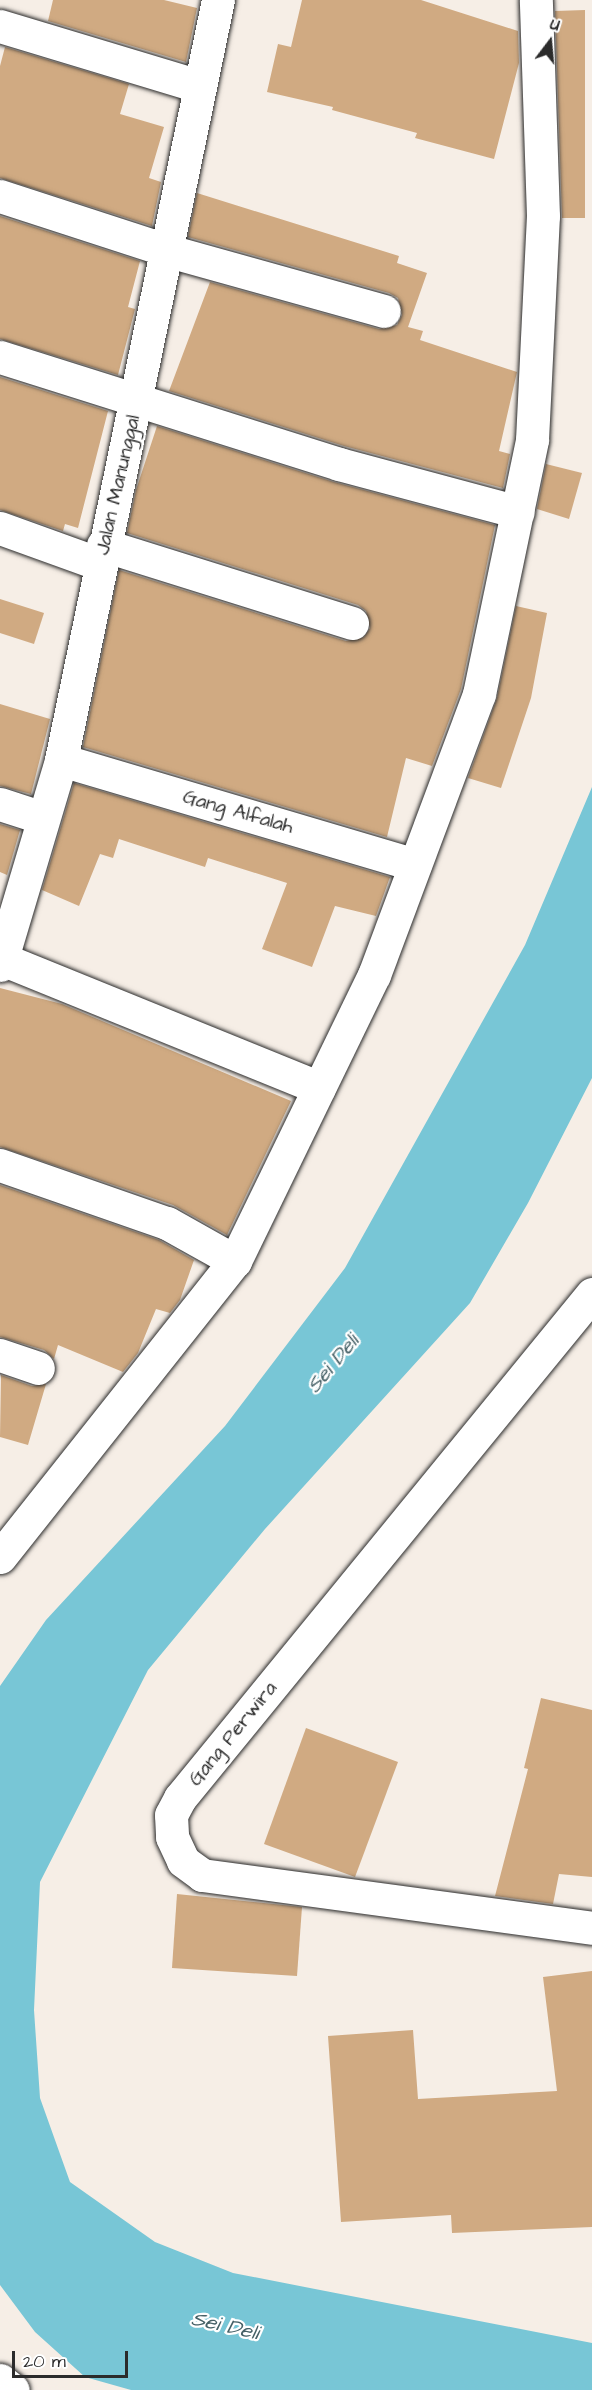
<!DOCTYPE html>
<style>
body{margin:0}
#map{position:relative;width:592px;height:2390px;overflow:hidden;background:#f6eee6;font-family:"Architects Daughter",sans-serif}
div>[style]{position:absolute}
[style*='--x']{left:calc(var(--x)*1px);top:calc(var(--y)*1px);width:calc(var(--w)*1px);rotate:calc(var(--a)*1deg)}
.water>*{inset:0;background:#78c6d6}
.building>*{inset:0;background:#d0aa82}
.roads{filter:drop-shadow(0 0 2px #2b2b2b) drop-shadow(0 0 2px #2b2b2b)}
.street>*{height:33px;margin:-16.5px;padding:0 16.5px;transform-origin:16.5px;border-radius:16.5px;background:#fff}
span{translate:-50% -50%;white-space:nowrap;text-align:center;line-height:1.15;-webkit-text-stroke:4.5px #fff;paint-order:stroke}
.street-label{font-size:20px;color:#2b2b2b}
.water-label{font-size:21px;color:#466167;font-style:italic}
.north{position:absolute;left:520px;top:12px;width:60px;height:60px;-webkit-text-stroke:4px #fff;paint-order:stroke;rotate:16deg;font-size:16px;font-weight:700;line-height:24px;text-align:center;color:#2b2b2b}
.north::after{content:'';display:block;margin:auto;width:21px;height:27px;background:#2b2b2b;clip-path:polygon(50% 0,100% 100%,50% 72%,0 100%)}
.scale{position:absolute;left:12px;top:2351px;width:116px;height:27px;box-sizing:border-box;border:3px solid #2b2b2b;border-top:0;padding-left:8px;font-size:18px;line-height:21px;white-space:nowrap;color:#2b2b2b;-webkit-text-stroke:4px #fff;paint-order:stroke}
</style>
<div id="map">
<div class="water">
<i style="clip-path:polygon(592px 787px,592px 1078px,528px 1203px,470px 1303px,265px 1529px,148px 1670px,40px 1882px,34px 2010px,40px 2098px,70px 2182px,155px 2242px,233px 2273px,592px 2343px,592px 2390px,131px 2390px,85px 2377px,35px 2332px,0 2285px,0 1686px,46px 1620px,225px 1426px,345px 1268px,525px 945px)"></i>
</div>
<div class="building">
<i style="clip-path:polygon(53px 0,164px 0,197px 8px,186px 62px,48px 21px)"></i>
<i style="clip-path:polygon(302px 0,421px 0,518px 31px,519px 63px,494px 159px,415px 138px,417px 133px,332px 110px,333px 107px,267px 92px,278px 44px,291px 47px)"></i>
<i style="clip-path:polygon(585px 10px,585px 218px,562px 218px,555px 11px)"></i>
<i style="clip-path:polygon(5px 47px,129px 84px,120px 114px,164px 127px,149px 178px,161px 182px,152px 226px,0 178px,0 66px)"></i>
<i style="clip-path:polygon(197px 193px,399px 256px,397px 263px,427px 273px,408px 327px,423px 331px,420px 340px,517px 372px,499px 451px,510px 454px,503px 488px,344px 446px,169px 391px,210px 282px,379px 329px,397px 325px,402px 315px,398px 298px,389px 293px,188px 237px)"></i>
<i style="clip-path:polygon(0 216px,140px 261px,128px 307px,135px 309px,118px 375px,0 339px)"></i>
<i style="clip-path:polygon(0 377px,108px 411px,78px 528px,65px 524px,63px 531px,0 510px)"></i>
<i style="clip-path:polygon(157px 426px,334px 482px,495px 525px,461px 689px,432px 766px,406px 758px,387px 837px,83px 747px,119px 570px,346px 641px,364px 637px,370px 628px,366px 611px,358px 605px,127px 533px,136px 490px)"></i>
<i style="clip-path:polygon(546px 464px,582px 473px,569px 519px,537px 509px)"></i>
<i style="clip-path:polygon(0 599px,44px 613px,34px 644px,0 633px)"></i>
<i style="clip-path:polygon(516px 606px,547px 613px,531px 698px,501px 788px,468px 778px,497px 698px)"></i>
<i style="clip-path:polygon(0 704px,50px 719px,31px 794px,0 786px)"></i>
<i style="clip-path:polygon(74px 783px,390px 877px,376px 916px,335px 906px,312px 967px,262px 949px,287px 883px,208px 858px,205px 867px,119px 839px,113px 858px,100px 854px,79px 906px,42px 890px)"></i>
<i style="clip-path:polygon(0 824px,20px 830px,7px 875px,0 872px)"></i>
<i style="clip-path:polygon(0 988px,62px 1004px,291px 1101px,227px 1235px,173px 1205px,0 1147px)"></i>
<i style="clip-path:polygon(0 1185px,159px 1240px,194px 1260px,180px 1300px,170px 1313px,156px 1309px,138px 1353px,123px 1372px,58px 1345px,54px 1359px,44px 1350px,0 1337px)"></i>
<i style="clip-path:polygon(1px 1375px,32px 1386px,46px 1384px,28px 1445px,0 1437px)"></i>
<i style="clip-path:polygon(541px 1698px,592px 1710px,592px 1877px,559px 1874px,553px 1904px,495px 1896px,528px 1769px,524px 1768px)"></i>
<i style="clip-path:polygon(306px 1728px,398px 1762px,355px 1877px,264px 1844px)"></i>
<i style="clip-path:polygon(177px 1894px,302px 1907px,297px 1976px,172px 1968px)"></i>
<i style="clip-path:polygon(592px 1971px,592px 2227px,452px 2233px,451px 2215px,341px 2222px,328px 2036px,413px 2030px,418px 2099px,557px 2091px,543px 1977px)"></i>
</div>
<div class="roads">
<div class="street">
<i style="--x:0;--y:26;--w:208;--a:16.8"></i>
<i style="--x:0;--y:196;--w:178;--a:18"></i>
<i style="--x:169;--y:251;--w:223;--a:15.6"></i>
<i style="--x:0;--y:357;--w:355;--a:17.5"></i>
<i style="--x:339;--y:464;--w:185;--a:15"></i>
<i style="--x:0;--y:528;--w:106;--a:19.8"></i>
<i style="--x:103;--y:545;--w:261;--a:17.4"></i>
<i style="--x:61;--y:760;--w:369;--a:16.5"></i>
<i style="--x:0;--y:804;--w:45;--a:18"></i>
<i style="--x:2;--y:959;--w:342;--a:22.1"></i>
<i style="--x:0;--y:965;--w:214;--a:-73.4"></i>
<i style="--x:61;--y:760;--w:776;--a:-78.33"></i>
<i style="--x:0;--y:1165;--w:177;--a:19.2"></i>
<i style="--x:167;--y:1223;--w:78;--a:29.2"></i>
<i style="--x:592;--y:1294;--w:651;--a:129.26"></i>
<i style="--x:180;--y:1798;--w:19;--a:118"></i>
<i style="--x:171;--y:1815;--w:22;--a:87"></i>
<i style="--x:172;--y:1837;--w:26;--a:65"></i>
<i style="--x:183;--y:1861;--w:24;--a:36"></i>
<i style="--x:202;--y:1875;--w:394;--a:7.7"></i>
<i style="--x:0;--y:1355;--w:40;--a:18.9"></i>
<i style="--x:0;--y:1557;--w:378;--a:-51.6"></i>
<i style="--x:235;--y:1261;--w:318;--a:-64.1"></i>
<i style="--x:374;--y:975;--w:300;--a:-69.5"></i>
<i style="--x:479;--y:694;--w:259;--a:-78.2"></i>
<i style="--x:532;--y:440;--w:224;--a:-87.2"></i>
<i style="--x:543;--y:216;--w:216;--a:-91.9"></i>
<i style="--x:0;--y:2380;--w:16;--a:38"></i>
</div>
</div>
<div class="street-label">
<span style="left:118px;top:485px;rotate:-77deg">Jalan Manunggal</span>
<span style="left:238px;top:812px;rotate:16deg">Gang Alfalah</span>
<span style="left:233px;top:1734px;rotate:-51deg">Gang Perwira</span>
</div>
<div class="water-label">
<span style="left:333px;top:1364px;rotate:-50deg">Sei Deli</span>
<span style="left:225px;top:2326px;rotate:13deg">Sei Deli</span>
</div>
<div class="north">U</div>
<div class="scale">20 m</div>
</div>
